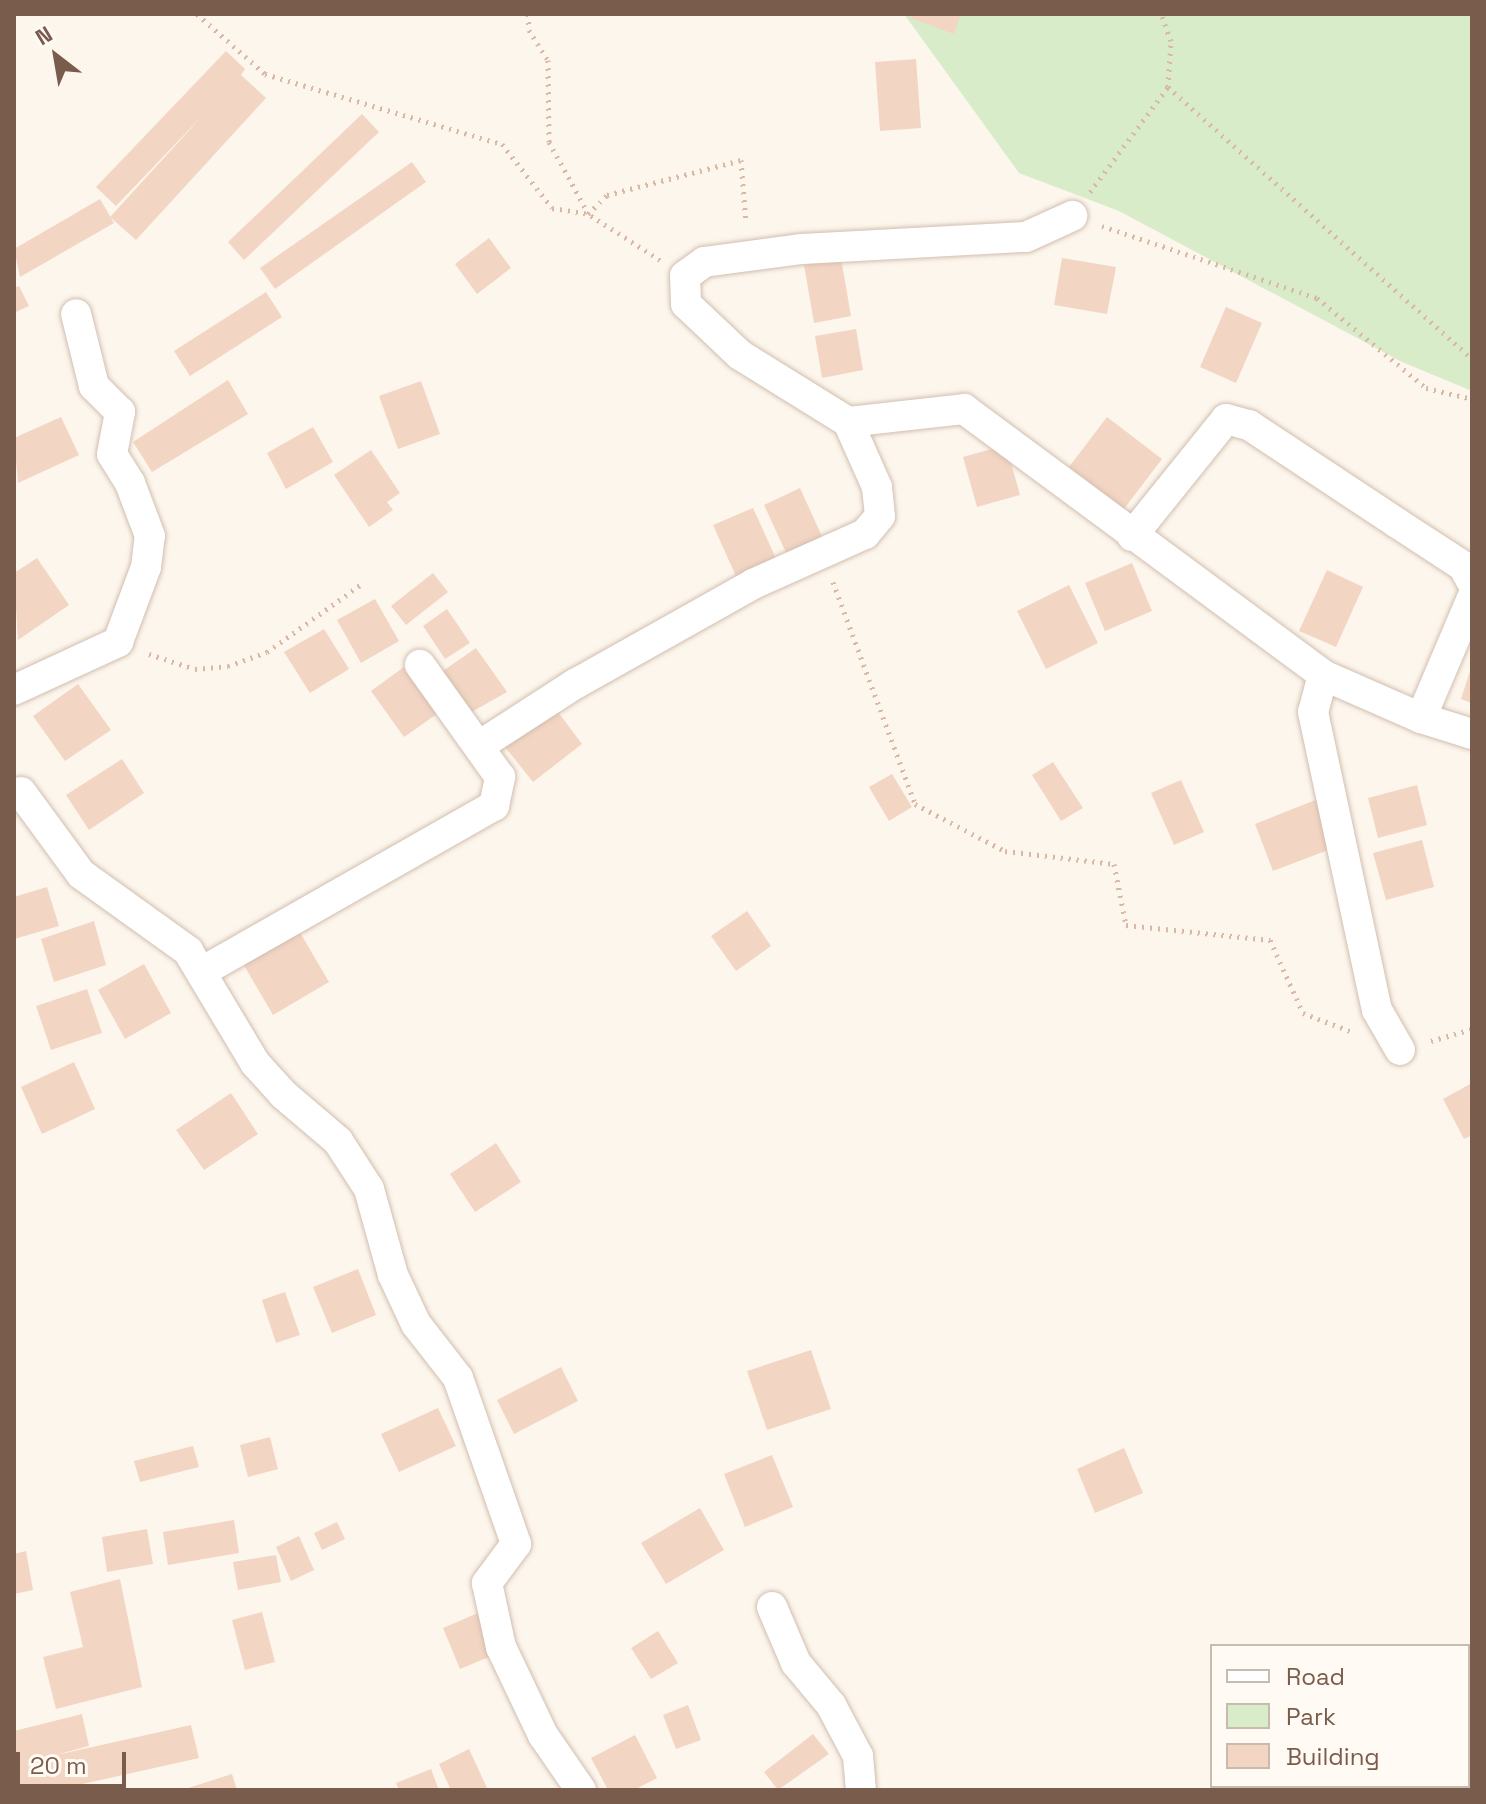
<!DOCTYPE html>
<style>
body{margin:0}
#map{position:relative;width:1486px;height:1804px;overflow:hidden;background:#fdf6ec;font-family:"Space Grotesk",sans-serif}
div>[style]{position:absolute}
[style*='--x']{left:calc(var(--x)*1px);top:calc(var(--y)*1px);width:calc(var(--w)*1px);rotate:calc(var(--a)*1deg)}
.green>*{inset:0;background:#d8ecc9}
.building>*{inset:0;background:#f3d5c3}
.path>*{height:5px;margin-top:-2.5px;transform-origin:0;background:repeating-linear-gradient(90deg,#d9b8a5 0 2px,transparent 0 8px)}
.roads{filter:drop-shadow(0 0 2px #d1beb0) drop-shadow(0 0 2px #d1beb0)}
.minor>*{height:30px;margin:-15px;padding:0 15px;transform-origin:15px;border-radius:15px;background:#fff}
span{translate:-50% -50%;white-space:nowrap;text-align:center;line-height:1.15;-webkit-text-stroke:6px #fffaf3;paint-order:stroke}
.frame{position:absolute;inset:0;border:16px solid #7a5c4d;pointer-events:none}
.legend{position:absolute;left:1210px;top:1644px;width:260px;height:144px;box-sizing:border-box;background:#fffaf3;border:2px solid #cabbb1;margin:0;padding:10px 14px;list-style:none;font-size:24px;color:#7a5c4d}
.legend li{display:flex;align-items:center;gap:16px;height:40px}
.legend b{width:40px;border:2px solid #cabbb1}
.north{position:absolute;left:16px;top:16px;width:80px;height:80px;-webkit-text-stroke:6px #fffaf3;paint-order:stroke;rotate:329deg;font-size:22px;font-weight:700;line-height:32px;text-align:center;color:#7a5c4d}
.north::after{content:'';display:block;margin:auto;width:28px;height:36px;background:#7a5c4d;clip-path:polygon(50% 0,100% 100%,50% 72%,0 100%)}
.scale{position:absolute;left:16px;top:1752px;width:110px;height:36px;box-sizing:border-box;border:4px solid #7a5c4d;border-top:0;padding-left:10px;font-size:24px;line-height:28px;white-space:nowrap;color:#7a5c4d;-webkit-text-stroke:6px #fffaf3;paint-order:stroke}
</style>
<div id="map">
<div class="green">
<i style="clip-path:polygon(904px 14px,1472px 14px,1472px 391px,1402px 362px,1119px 211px,1019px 173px)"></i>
</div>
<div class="building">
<i style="clip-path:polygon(913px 14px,961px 14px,954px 34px,911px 18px)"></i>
<i style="clip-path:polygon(226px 51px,245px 69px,241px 75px,266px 98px,136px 240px,110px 217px,204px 114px,116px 206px,96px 187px)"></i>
<i style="clip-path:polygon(916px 59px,921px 128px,880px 131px,875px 62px)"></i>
<i style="clip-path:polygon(362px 114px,379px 132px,244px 260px,228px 242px)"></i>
<i style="clip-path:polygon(412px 162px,426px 182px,275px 289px,260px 268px)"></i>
<i style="clip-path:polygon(100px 199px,114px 223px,20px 277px,14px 249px)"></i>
<i style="clip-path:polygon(489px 238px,511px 268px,477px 294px,455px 264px)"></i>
<i style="clip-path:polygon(841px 258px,851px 316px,814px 323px,804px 265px)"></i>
<i style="clip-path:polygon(1062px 258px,1116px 267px,1107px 314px,1054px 305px)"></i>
<i style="clip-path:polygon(19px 286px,29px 306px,14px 313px,14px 288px)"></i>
<i style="clip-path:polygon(266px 292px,282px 317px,190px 376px,174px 351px)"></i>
<i style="clip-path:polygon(1226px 307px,1262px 323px,1236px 383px,1200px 367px)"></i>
<i style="clip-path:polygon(856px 329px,863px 370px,822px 378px,815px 336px)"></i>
<i style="clip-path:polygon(228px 380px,248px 414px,152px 472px,133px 442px)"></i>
<i style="clip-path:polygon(421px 381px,440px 434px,398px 449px,379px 396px)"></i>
<i style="clip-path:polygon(61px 417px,79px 455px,18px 483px,14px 438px)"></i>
<i style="clip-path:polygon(1107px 417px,1162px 459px,1124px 509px,1069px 467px)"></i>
<i style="clip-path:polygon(313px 427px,333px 462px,286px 489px,267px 453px)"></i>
<i style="clip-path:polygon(1006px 445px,1020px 495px,977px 507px,963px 457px)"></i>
<i style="clip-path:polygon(371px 450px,400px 493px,387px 502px,393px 510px,369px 527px,334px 475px)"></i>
<i style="clip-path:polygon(800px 488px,825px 543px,789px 559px,764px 505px)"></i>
<i style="clip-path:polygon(753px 508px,779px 565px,739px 583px,713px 525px)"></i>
<i style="clip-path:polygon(37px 558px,69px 605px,18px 640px,14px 573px)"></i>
<i style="clip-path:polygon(1132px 563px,1152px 611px,1105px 631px,1085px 583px)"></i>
<i style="clip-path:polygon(1327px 570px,1363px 587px,1336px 647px,1299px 631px)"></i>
<i style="clip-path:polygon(433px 573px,448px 592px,406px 625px,391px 606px)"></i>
<i style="clip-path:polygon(1069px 585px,1098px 643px,1046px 669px,1017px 611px)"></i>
<i style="clip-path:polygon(375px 599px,399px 641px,361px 663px,337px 620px)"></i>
<i style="clip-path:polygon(447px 609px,470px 643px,445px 659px,423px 626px)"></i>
<i style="clip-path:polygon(324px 629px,349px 669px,310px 693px,284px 652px)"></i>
<i style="clip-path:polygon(476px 648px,507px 692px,468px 714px,440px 673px)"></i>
<i style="clip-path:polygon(404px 667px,437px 714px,404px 737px,371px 691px)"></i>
<i style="clip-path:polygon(1471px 668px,1472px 668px,1472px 703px,1461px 699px)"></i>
<i style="clip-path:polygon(78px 684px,111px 730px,65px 761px,33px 716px)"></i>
<i style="clip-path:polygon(555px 708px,582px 744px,533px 782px,505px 747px)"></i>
<i style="clip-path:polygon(122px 759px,144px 793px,89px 830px,66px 795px)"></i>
<i style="clip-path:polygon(1053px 762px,1083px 808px,1061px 821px,1032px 775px)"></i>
<i style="clip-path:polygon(892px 774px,912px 807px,889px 821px,869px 787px)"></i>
<i style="clip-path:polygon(1181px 780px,1204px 832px,1174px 845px,1151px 793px)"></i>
<i style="clip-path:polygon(1417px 785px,1427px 825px,1378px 838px,1368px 798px)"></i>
<i style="clip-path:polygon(1318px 799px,1336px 847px,1273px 871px,1255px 824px)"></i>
<i style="clip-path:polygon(1422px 840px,1434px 887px,1386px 900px,1373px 853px)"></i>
<i style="clip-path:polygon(47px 887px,59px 926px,14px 939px,14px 897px)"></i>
<i style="clip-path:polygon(747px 911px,771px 946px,736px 971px,711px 936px)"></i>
<i style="clip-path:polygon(94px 921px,106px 965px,54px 982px,41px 939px)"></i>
<i style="clip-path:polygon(298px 929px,329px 982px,273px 1015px,242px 962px)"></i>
<i style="clip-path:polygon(144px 964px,171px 1013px,125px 1039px,98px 990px)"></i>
<i style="clip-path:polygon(87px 989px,102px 1033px,51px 1050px,36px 1006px)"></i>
<i style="clip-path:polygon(74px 1062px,95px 1109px,42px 1134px,21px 1087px)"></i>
<i style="clip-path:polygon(1472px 1083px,1472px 1135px,1464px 1139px,1443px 1099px)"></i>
<i style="clip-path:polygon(231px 1093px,258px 1134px,204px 1170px,176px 1130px)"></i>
<i style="clip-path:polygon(496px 1143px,521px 1182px,475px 1212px,450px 1174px)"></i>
<i style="clip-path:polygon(358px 1269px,376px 1315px,332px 1333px,313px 1287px)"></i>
<i style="clip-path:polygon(285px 1292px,300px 1335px,276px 1343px,262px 1300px)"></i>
<i style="clip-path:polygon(811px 1350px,831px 1409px,767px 1430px,747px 1371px)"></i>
<i style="clip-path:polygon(561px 1367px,578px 1401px,514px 1434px,497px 1400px)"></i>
<i style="clip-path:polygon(438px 1408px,456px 1446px,399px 1472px,381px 1434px)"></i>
<i style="clip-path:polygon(270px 1437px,278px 1469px,248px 1477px,240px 1445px)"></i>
<i style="clip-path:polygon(193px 1446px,199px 1467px,140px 1482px,134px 1461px)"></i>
<i style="clip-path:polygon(1124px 1448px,1143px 1493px,1095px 1513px,1077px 1469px)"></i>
<i style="clip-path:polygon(772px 1455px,793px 1507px,745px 1527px,724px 1474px)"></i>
<i style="clip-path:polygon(700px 1508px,724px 1550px,666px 1584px,641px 1543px)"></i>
<i style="clip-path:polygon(234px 1520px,239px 1553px,168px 1565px,163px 1532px)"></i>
<i style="clip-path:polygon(337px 1522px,345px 1539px,322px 1550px,314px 1533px)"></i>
<i style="clip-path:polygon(147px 1529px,153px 1564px,107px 1572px,102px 1537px)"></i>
<i style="clip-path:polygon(299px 1536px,314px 1570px,291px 1581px,276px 1547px)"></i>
<i style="clip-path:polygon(26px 1551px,33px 1590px,14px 1594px,14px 1554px)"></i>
<i style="clip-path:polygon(276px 1555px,281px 1582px,238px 1590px,233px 1562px)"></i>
<i style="clip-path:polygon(120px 1579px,142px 1687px,56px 1709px,43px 1657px,83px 1647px,70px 1592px)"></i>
<i style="clip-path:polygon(262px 1612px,275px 1662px,245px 1670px,232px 1620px)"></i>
<i style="clip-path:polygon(478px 1613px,496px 1654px,460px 1669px,443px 1628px)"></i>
<i style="clip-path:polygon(658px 1631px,678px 1663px,651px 1679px,631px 1648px)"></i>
<i style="clip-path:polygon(688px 1705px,701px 1740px,676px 1749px,663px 1715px)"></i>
<i style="clip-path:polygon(82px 1714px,89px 1746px,52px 1756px,191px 1725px,199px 1758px,56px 1790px,14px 1790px,14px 1731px)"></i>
<i style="clip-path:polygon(813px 1734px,829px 1754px,778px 1790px,764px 1772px)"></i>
<i style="clip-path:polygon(635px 1735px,657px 1778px,634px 1790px,608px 1790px,591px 1758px)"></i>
<i style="clip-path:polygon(469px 1749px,488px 1790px,451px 1790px,439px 1764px)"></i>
<i style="clip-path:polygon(431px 1769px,439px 1790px,399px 1790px,396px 1783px)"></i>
<i style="clip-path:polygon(232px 1774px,237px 1790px,185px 1790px,185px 1789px)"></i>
</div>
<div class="path">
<i style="--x:197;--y:14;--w:91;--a:41.4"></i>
<i style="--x:265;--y:74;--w:247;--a:16.5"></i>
<i style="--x:502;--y:144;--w:81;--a:52"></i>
<i style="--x:552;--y:208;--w:36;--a:9"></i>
<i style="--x:528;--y:14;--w:16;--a:86"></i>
<i style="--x:529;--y:30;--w:36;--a:58"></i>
<i style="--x:548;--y:60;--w:82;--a:89.3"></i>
<i style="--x:549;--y:142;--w:81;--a:61.2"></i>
<i style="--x:1168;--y:87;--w:408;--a:41.8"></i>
<i style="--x:1090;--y:192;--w:131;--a:-53.4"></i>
<i style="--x:1168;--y:87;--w:46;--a:-86.3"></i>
<i style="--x:1171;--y:41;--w:29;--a:-110"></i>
<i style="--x:1102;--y:226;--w:227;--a:18.5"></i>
<i style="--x:1317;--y:298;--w:141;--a:39.5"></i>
<i style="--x:1426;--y:388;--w:47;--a:13.4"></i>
<i style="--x:660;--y:260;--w:85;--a:-147.4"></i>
<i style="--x:588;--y:214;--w:27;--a:-45"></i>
<i style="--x:607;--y:195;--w:138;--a:-14.6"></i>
<i style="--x:741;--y:160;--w:63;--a:85.5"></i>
<i style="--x:833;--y:582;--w:237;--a:69.7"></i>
<i style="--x:915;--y:804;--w:102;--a:27.6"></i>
<i style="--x:1005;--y:851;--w:110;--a:6.8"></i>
<i style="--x:1114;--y:864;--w:62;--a:78.9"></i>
<i style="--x:1126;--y:925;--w:145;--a:5.9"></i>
<i style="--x:1270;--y:940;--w:80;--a:65.7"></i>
<i style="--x:1303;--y:1013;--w:50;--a:21"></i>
<i style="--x:149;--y:654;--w:48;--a:18.1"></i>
<i style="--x:195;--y:669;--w:33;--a:-5"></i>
<i style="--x:228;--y:666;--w:41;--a:-19.7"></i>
<i style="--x:267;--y:652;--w:118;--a:-35.7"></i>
<i style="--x:1431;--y:1041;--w:43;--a:-16.3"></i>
</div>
<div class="roads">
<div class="minor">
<i style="--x:848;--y:422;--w:127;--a:-148.2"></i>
<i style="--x:740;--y:355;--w:74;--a:-136.6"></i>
<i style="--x:686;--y:304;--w:28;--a:-92"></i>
<i style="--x:685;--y:276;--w:24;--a:-36"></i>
<i style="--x:704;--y:262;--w:99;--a:-7.6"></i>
<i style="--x:802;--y:249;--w:224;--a:-3.1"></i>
<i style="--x:1026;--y:237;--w:51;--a:-24.5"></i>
<i style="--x:1132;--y:536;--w:150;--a:-51.2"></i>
<i style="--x:1226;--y:419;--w:24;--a:15"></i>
<i style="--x:1249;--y:425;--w:178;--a:33.5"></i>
<i style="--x:1397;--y:523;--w:79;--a:33.1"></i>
<i style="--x:1463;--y:566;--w:18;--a:61"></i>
<i style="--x:1323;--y:675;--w:38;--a:105"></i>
<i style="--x:1313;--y:712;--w:305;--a:77.9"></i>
<i style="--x:1377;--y:1010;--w:46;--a:60.1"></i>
<i style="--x:14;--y:690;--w:115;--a:-24.8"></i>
<i style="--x:118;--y:642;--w:80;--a:-69.5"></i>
<i style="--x:146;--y:567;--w:31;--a:-83"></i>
<i style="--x:150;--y:536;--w:57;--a:-110.7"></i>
<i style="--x:130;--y:483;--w:34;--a:-122"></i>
<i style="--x:112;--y:454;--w:43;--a:-79.2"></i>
<i style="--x:120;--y:412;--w:37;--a:-135"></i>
<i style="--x:94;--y:386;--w:74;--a:-104"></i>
<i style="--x:1421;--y:718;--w:130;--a:-67"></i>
<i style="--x:479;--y:746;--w:114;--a:-32.9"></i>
<i style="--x:575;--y:684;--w:204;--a:-29.3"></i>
<i style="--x:753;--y:584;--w:123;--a:-24.1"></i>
<i style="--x:865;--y:534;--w:23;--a:-50"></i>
<i style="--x:880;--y:516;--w:29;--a:-96"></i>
<i style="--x:877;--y:487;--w:71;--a:-114"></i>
<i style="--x:848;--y:422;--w:117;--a:-6.4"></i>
<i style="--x:964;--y:409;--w:447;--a:36.5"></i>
<i style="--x:1323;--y:675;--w:107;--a:23.7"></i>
<i style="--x:1421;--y:718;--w:53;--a:17.4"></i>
<i style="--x:21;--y:792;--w:102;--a:53.8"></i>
<i style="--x:81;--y:874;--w:132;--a:35.7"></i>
<i style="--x:188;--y:951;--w:131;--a:59.1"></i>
<i style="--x:255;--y:1063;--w:43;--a:47.8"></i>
<i style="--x:284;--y:1095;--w:71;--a:40.4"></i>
<i style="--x:338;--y:1141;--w:57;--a:57.1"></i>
<i style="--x:369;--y:1189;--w:89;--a:74.4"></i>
<i style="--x:393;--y:1275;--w:54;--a:64.9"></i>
<i style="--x:416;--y:1324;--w:68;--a:52.1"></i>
<i style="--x:458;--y:1378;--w:176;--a:70.7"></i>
<i style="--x:516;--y:1544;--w:49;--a:126.6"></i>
<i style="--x:487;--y:1583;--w:66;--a:77.7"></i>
<i style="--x:501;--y:1647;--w:98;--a:64.5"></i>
<i style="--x:543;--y:1735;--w:67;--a:55.4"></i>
<i style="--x:203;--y:971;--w:335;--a:-29.6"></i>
<i style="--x:494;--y:806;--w:30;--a:-78"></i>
<i style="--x:500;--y:777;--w:138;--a:-125.5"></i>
<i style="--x:772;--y:1607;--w:61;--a:66.8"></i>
<i style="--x:796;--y:1663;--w:55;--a:50.2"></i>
<i style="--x:831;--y:1705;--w:58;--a:62.1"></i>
<i style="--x:858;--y:1756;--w:34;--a:85"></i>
</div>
</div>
<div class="frame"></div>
<ul class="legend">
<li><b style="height:10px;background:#fff"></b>Road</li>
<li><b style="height:22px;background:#d8ecc9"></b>Park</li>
<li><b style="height:22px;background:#f3d5c3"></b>Building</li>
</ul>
<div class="north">N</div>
<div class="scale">20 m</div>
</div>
